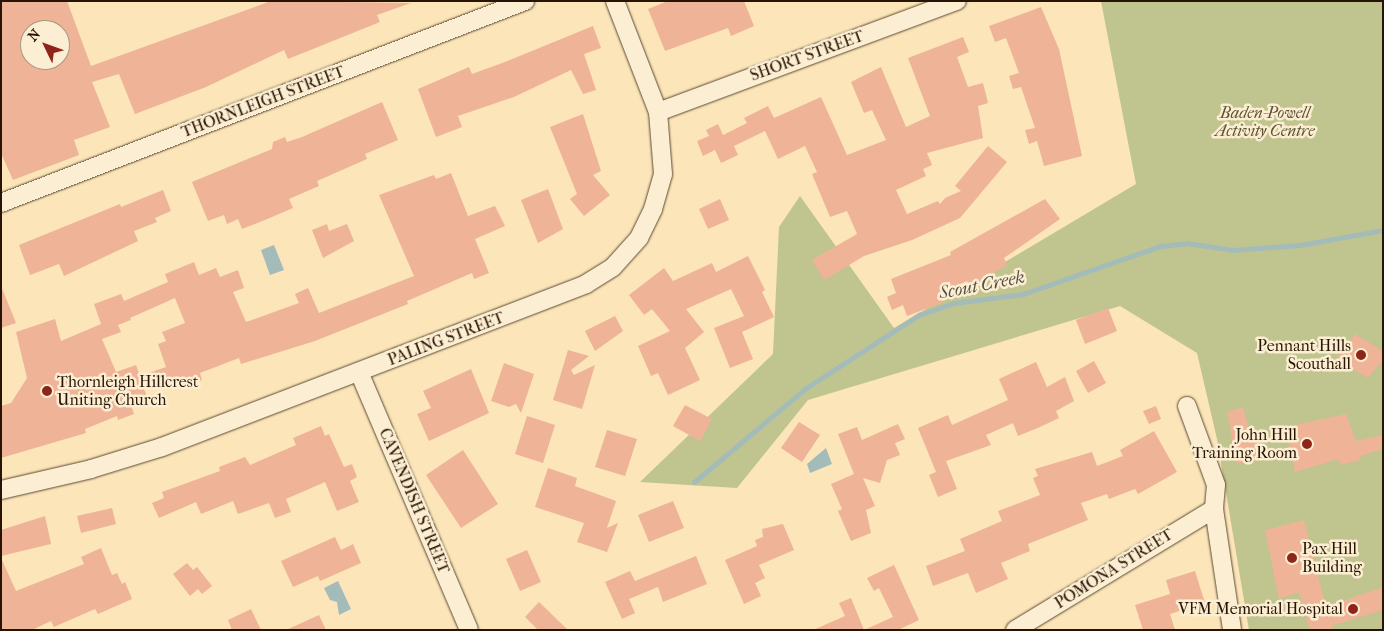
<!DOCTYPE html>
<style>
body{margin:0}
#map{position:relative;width:1384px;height:631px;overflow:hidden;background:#fbe5b9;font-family:"IM FELL French Canon",serif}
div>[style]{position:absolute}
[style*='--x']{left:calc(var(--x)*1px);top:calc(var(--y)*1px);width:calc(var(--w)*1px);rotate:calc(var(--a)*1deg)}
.green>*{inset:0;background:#c0c48e}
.water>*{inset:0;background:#a3bcba}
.stream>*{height:5px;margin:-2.5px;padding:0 2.5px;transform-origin:2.5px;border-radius:2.5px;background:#a3bcba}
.building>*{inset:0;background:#efb397}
.roads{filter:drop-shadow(0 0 1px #5c4831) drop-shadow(0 0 1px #5c4831)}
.minor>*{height:18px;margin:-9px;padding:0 9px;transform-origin:9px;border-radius:9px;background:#fceed2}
.dots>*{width:14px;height:14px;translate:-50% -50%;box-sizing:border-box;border:2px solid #fceed2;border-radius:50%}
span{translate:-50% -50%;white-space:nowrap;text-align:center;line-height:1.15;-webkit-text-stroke:5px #fceed2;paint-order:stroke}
.street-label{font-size:16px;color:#271404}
.park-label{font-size:16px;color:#5d5234;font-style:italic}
.poi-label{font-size:16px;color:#271404}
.right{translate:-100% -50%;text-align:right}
.left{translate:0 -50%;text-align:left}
.water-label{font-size:18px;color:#524f44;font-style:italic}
.frame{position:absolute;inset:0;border:2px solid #271404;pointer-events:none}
.north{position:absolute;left:20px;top:20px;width:50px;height:50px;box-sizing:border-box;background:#fceed2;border:1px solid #a79780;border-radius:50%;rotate:312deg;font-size:14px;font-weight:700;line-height:20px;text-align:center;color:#271404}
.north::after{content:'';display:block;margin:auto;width:18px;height:22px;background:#8f2418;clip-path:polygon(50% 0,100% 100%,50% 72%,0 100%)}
</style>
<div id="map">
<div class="green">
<i style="clip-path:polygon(1101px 1px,1383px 1px,1383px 630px,1249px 630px,1217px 439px,1197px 353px,1120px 306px,808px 400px,737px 488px,640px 482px,773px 354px,779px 227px,800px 196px,894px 328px,1136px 184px)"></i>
</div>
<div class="water">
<i style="clip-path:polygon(274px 245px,284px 270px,270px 275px,261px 250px)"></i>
<i style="clip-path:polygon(826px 448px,832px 464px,810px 473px,807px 464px)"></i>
<i style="clip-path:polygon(338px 581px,351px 609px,339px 615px,337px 602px,330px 600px,324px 588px)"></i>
</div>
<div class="stream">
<i style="--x:694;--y:482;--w:146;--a:-40"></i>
<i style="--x:806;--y:388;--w:135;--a:-32.9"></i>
<i style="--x:919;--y:315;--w:37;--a:-19"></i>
<i style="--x:954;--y:303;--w:70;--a:-7.4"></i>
<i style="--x:1023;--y:294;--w:145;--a:-19.3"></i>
<i style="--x:1160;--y:246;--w:27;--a:-6"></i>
<i style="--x:1187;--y:243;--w:47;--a:8.7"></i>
<i style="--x:1233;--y:250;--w:67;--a:-4.3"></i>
<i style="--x:1300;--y:245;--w:84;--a:-10.2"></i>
</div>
<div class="building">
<i style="clip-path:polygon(evenodd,1px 1px,67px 1px,91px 66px,271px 1px,411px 3px,377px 15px,380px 22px,288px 59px,284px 50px,206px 87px,135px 114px,119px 74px,92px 82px,110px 127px,74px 140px,79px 155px,13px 180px,1px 153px,1px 1px,30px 30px,60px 30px,60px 60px,30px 60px,30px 30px)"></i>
<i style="clip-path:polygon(668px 1px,744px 1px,754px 26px,731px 36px,728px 28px,665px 51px,648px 9px)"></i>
<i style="clip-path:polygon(1041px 7px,1059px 49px,1082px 156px,1044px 166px,1037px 141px,1029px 144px,1025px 130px,1035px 128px,1021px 87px,1013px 89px,1009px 76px,1019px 73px,1006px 38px,995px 42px,989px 26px)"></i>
<i style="clip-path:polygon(593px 26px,601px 48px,584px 54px,596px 90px,583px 94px,571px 70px,514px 97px,458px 116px,462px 127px,436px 137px,418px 89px,469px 67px,472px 74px,505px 62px)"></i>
<i style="clip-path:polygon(963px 37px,969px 52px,957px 57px,968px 87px,983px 83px,988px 103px,978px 106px,983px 138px,927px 153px,932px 165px,923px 169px,926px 176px,896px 190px,907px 214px,938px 201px,940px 204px,945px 198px,961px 191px,955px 186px,988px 146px,1007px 162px,960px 218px,912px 240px,864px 256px,824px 280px,812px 260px,857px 234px,847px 211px,830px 217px,812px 174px,817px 172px,805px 146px,778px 159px,765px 131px,734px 146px,738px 155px,721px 163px,715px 150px,703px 156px,697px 141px,709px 136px,706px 130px,718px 124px,723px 135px,747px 123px,744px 118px,768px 106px,774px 118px,821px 97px,847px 155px,886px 140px,872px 110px,864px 113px,851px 82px,881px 67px,906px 127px,930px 116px,908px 58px)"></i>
<i style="clip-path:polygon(382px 102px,398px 140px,365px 154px,367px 159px,317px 181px,319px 186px,289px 199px,293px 208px,265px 220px,242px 229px,238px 219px,227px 224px,224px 215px,208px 221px,192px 182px,272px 149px,273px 142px,285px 137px,287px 142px,302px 137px)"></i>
<i style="clip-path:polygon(583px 114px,601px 171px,593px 175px,610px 195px,584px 216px,570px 199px,577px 194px,550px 127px)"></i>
<i style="clip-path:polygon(evenodd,451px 173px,468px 216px,495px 206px,505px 226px,475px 239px,489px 273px,474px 279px,472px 273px,407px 301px,408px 304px,315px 341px,241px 364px,239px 358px,200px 373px,202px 380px,185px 387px,181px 377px,144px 389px,148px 399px,131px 405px,134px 414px,118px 420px,117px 416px,85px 429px,86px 433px,1px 458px,1px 406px,11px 403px,27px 378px,16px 332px,55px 319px,61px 341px,101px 324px,94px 304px,121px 294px,124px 301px,168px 282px,165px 274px,194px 262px,199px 275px,216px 268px,220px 277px,238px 270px,244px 288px,233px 292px,246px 322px,299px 303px,295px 294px,308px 288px,319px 313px,329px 309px,414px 276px,379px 195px,434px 175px,436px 179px,451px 173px,175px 298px,185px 323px,162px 332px,166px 341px,158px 344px,166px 367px,140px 376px,136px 365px,116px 372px,102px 339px,121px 332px,118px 325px,131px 320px,130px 318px,175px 298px)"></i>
<i style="clip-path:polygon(548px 189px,563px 229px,538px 243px,521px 200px)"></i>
<i style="clip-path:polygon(163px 190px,171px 211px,155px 218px,157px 222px,134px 231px,138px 241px,64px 276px,59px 264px,30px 275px,19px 245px,120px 204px,121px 207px)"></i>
<i style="clip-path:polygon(720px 199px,729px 220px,708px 229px,699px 209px)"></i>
<i style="clip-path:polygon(1045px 199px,1060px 219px,1004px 258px,1007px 265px,970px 286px,967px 281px,940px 293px,944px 302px,907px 316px,903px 305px,892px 310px,887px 297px,896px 293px,891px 279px,951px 255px,950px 252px)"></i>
<i style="clip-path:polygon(327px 224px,329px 231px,347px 224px,354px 241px,323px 258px,312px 230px)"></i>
<i style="clip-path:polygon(748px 256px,765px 290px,762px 292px,774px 317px,742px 332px,753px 359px,730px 368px,714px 328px,744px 316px,731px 289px,686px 309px,704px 332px,685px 348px,700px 380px,668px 395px,658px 373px,651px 376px,638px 346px,670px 331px,652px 309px,644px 315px,629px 295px,664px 268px,673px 281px,712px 263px,716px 272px)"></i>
<i style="clip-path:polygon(1px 286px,16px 323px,1px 328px)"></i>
<i style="clip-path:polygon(1108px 308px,1117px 331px,1085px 344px,1076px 320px)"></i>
<i style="clip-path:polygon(615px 316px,623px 331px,595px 351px,585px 331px)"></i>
<i style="clip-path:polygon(1355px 334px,1383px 351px,1383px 360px,1368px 378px,1336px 359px)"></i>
<i style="clip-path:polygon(568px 350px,589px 356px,571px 370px,574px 375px,595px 365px,582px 409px,553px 400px)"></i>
<i style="clip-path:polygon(1094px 361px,1106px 383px,1088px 393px,1076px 371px)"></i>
<i style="clip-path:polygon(1036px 362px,1047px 387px,1065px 377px,1074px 401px,1056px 411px,1059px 418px,1040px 427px,1018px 436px,1013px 423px,986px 435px,991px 445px,946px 461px,957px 489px,938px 497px,929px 475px,936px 472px,918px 428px,948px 415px,952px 425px,1008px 400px,999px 379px)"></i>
<i style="clip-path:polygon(504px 363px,534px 374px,521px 413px,516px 404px,509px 407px,491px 401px)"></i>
<i style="clip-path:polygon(471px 369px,489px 413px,429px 441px,417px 414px,431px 408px,423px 391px)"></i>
<i style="clip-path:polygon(685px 405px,712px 419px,700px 441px,673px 426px)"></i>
<i style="clip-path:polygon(1156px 406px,1161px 419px,1149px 424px,1143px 411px)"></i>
<i style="clip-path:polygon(1243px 407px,1252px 442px,1258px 440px,1264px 457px,1237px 464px,1227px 412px)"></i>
<i style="clip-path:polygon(1346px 414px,1356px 441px,1383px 435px,1383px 449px,1360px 456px,1361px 460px,1341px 465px,1339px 459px,1295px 472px,1286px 427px)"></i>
<i style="clip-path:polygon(527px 416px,555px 425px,543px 463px,515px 454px)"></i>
<i style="clip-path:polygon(799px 422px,820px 435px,802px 462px,781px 448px)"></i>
<i style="clip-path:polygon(898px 424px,905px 439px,895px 443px,900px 455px,887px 460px,880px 483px,863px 478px,875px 506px,866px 510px,871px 533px,851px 541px,838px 511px,842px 509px,831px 484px,854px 474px,838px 434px,857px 427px,862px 440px)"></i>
<i style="clip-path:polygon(321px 426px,325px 436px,329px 434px,344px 467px,352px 464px,357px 477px,350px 481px,359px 502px,337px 511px,325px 482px,286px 499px,291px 512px,275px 518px,269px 503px,238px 514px,233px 501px,201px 514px,196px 502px,159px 518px,152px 503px,164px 498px,162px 492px,220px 471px,219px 467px,245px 457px,250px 465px,296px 445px,293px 438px)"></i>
<i style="clip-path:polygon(607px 430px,637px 439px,625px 476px,595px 467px)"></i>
<i style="clip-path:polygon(1154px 431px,1177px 472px,1138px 494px,1135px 489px,1109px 499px,1107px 494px,1081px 503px,1088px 520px,1028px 544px,1030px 551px,1001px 563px,1008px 579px,976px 593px,968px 573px,933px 586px,926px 566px,965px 551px,960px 539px,1002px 521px,998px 511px,1040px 495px,1033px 478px,1038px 476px,1035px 469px,1092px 452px,1097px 466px,1123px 456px,1120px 450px)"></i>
<i style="clip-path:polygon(463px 450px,498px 504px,461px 528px,426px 475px)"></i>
<i style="clip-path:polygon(548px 468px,577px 478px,575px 486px,616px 501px,607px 528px,618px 523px,607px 552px,577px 542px,584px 523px,535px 507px)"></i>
<i style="clip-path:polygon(673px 501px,684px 528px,649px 542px,638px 515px)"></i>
<i style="clip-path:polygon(112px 508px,116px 524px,81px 533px,77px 516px)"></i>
<i style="clip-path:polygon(45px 516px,51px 544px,1px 556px,1px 530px)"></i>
<i style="clip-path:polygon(1304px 520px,1326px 607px,1383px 587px,1383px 610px,1331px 626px,1332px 630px,1310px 630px,1299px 592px,1279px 599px,1265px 530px)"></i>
<i style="clip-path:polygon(783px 524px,794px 550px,759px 565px,765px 578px,755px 583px,761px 596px,744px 604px,725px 560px,757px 546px,755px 540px,763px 537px,762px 529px)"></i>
<i style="clip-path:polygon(335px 537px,341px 550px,353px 544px,361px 563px,320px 581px,318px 576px,293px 587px,281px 561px)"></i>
<i style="clip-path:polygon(101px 548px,112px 575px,117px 573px,122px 584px,125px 582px,132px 599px,98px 614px,95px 609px,54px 627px,51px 621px,32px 630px,1px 630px,1px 558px,16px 591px,84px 564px,81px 557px)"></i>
<i style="clip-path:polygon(527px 550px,541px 582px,520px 591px,506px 559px)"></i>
<i style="clip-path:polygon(696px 556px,707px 584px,663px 602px,658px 587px,629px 599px,635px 613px,622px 619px,605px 582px,630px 571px,635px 581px)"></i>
<i style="clip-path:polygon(187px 563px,193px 570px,197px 567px,212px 586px,202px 594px,198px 589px,190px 596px,173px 574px)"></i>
<i style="clip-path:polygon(894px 565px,919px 620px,898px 630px,864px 630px,893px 617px,879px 588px,874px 591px,867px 578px)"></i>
<i style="clip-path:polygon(1195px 571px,1205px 603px,1170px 614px,1175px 630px,1143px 630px,1135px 605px,1170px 594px,1166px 580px)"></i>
<i style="clip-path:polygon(851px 598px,864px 630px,813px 630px,845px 616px,839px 603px)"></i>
<i style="clip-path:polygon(539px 602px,568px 630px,538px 630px,525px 617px)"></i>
<i style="clip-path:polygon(251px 609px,261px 630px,232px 630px,228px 620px)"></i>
<i style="clip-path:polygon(319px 615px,326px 630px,286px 630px)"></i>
</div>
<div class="roads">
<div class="minor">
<i style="--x:658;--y:112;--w:319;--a:-20.4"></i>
<i style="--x:1;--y:203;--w:562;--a:-21.08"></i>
<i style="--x:359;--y:372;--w:280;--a:66.9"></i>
<i style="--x:1187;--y:406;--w:84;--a:69.8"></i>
<i style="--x:1216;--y:485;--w:24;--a:95"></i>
<i style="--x:1214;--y:509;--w:122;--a:81.5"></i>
<i style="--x:1;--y:490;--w:92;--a:-13.1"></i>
<i style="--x:91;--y:469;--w:74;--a:-17.2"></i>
<i style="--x:162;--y:447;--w:454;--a:-21"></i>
<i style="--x:586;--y:284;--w:32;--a:-32"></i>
<i style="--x:613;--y:267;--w:39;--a:-48"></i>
<i style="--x:639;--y:238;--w:32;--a:-64"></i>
<i style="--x:653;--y:209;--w:36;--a:-74"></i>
<i style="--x:663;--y:174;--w:62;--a:-94.6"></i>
<i style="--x:658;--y:112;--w:119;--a:-111.2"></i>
<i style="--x:1015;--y:630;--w:233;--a:-31.3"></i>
</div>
</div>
<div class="dots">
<i style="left:1361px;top:355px;background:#8f2418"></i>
<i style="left:47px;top:391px;background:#8f2418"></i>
<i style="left:1307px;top:444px;background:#8f2418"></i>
<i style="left:1292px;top:558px;background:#8f2418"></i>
<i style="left:1353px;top:609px;background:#8f2418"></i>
</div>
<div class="street-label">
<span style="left:807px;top:56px;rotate:-20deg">SHORT STREET</span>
<span style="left:263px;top:102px;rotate:-21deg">THORNLEIGH STREET</span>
<span style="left:446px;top:339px;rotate:-21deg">PALING STREET</span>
<span style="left:414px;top:501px;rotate:67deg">CAVENDISH STREET</span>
<span style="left:1114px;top:569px;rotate:-32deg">POMONA STREET</span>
</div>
<div class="park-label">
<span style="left:1265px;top:122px">Baden-Powell<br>Activity Centre</span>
</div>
<div class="poi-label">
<span class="right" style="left:1351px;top:355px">Pennant Hills<br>Scouthall</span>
<span class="left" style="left:57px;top:391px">Thornleigh Hillcrest<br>Uniting Church</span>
<span class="right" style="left:1297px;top:444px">John Hill<br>Training Room</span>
<span class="left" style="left:1302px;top:558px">Pax Hill<br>Building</span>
<span class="right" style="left:1343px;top:609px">VFM Memorial Hospital</span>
</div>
<div class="water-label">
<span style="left:982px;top:286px;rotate:-11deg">Scout Creek</span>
</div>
<div class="frame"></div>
<div class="north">N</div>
</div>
